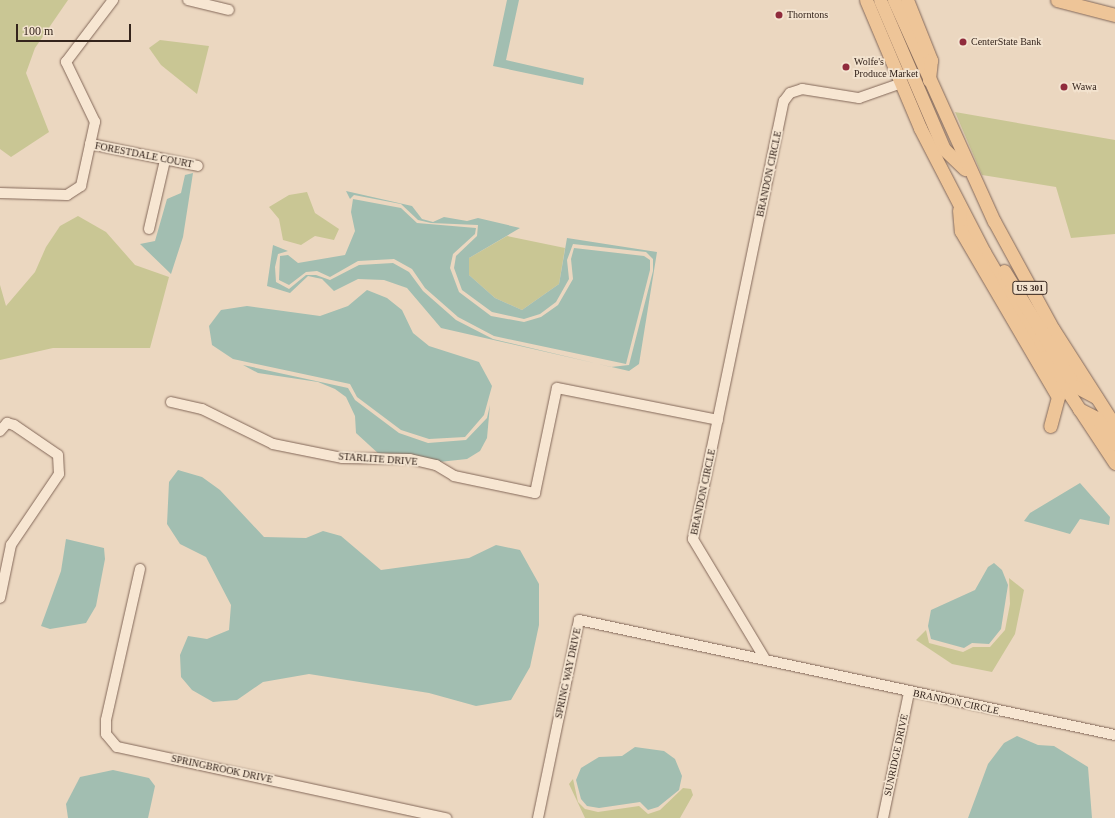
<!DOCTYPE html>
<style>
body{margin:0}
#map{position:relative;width:1115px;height:818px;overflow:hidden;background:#ebd7c0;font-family:Georgia,serif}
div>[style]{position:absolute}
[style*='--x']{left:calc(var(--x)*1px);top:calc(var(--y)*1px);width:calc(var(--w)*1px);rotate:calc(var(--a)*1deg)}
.green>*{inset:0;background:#c9c694}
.water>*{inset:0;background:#a2beb1}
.roads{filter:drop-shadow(0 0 1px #836859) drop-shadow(0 0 1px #836859)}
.minor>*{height:10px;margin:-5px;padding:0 5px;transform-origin:5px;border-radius:5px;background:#f7e6d2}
.major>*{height:13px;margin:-6.5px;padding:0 6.5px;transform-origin:6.5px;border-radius:6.5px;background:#eec598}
.dots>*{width:11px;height:11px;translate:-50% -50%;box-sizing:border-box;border:2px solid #f3e3cf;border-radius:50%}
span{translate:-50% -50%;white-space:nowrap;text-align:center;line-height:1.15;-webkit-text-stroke:3.5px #f3e3cf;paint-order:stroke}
.shield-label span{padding:1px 3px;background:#f3e3cf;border:1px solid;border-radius:3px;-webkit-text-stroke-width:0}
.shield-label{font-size:9px;color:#34241c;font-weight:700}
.poi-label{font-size:10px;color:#34241c}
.left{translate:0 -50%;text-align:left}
.street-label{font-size:10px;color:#34241c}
.scale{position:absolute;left:16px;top:24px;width:115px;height:18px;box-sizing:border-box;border:2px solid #34241c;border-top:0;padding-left:5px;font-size:12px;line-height:14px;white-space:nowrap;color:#34241c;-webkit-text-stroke:3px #f3e3cf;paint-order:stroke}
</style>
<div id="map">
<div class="green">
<i style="clip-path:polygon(0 0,68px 0,35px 48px,26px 73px,49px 132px,11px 157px,0 149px)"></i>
<i style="clip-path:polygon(160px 40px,209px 46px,197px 94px,161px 65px,149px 48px)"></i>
<i style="clip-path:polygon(955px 112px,1115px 140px,1115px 234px,1071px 238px,1056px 187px,982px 175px)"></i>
<i style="clip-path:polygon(307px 192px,315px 213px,339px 229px,334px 240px,315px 236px,301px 245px,283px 240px,279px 219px,269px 207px,289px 195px)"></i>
<i style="clip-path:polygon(78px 216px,106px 232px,135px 265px,169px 277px,150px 348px,53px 348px,0 360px,0 285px,6px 306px,35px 272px,46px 247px,60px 226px)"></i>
<i style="clip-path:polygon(507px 236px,565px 248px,559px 284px,522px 310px,495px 298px,469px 275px,469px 258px)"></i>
<i style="clip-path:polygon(1009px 578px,1024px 590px,1015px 634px,992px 672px,952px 664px,916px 640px,926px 630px,929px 643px,963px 652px,973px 647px,990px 647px,1005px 630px,1010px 604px)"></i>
<i style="clip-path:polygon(573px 779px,578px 802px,585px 809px,598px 812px,639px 806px,648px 814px,660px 810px,683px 788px,691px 789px,693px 795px,680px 818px,585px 818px,569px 784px)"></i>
</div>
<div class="water">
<i style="clip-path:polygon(507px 0,519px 0,506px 60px,584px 78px,583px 85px,493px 66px)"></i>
<i style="clip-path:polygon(193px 173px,183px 237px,171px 274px,140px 244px,155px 241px,167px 199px,181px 193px,185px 175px)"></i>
<i style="clip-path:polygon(346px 191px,412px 206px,422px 219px,433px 222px,444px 217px,467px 221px,478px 218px,520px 228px,469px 258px,469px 275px,495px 298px,522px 310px,559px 284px,567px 238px,657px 252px,639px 364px,629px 371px,441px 328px,407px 288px,384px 280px,358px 279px,334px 291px,322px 279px,308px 276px,290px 293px,267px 286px,273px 245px,288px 251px,278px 254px,275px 267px,276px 282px,289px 289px,306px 275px,316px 275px,330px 280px,359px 265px,393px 263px,409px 272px,423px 291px,456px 320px,493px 339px,611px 367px,629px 365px,653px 271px,653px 259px,646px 252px,573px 244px,567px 260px,569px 279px,556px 302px,540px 314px,524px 319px,492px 312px,462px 290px,454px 268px,456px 256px,477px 236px,478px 225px,431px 223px,418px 220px,401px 204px,354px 195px,350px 199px)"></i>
<i style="clip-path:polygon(353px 199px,401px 208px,417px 223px,476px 228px,475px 234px,453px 254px,450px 268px,459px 292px,491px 316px,524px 322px,541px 317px,558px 305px,573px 279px,571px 259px,574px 248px,644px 256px,650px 260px,650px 270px,626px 364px,494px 336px,458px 317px,425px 288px,412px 269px,394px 259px,358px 261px,330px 277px,317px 271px,306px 272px,289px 285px,279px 280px,280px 256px,288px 255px,298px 263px,345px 255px,355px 231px,351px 212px)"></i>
<i style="clip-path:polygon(367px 290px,387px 298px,402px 310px,413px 333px,429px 346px,479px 362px,492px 386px,484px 415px,465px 437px,429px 439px,401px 430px,357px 397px,350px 384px,233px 359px,212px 345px,209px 326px,221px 310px,247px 306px,320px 316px,348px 306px)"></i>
<i style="clip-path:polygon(243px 365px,348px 388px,355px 400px,399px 433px,428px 443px,466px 440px,487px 418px,490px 405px,487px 438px,480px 451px,467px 459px,439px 462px,380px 455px,356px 433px,355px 416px,346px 397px,335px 389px,318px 382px,258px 373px)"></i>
<i style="clip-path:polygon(178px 470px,202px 477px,220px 490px,264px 537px,306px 538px,323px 531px,341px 536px,381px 570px,469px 558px,496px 545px,520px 550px,539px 584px,539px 625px,530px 667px,511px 700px,476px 706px,429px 693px,309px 674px,263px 682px,237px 700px,213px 702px,192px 690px,181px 677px,180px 655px,188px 636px,207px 639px,229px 630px,231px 605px,206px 557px,180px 544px,167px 524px,169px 482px)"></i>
<i style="clip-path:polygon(1080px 483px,1110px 517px,1109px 525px,1080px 519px,1070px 534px,1024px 521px,1030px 513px)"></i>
<i style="clip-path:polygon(66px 539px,104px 548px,105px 559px,96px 606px,86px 623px,50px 629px,41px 626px,61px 571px)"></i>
<i style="clip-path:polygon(994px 563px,1002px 570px,1008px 585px,1001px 629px,989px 644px,972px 643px,964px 648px,931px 639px,928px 626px,931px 610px,975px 590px,988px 567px)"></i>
<i style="clip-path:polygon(1017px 736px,1038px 745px,1054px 746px,1088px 767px,1092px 818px,968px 818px,988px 764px,1004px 743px)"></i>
<i style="clip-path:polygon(635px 747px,664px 751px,675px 759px,682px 776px,679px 790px,658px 807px,648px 810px,640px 802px,599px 808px,587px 806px,581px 799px,576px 780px,581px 768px,599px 757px,622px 756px)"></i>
<i style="clip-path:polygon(113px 770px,149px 778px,155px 786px,148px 818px,68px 818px,66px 804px,80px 777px)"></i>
</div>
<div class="roads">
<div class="minor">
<i style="--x:188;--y:0;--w:42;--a:13.7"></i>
<i style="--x:90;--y:144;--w:110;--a:11.5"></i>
<i style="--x:0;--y:193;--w:67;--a:1.7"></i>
<i style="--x:67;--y:195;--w:17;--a:-33"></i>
<i style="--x:81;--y:186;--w:66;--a:-77.7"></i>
<i style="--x:95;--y:122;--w:67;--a:-115.8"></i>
<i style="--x:66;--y:62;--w:78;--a:-52.8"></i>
<i style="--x:149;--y:229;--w:71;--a:-76.9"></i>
<i style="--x:171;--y:402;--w:32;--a:13"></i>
<i style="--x:202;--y:409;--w:79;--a:26.2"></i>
<i style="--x:273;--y:444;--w:70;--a:11.5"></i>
<i style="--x:342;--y:458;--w:68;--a:0.8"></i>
<i style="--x:410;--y:459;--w:27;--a:13"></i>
<i style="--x:436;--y:465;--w:21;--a:31"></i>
<i style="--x:454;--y:476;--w:83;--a:11.9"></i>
<i style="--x:535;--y:493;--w:107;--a:-78.2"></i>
<i style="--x:557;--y:388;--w:164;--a:11.2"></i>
<i style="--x:0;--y:431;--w:11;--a:-49"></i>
<i style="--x:7;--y:423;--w:7;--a:16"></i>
<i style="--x:14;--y:425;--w:53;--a:34.3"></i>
<i style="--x:58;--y:455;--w:19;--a:87"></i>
<i style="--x:59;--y:474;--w:86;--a:124.1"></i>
<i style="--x:11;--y:545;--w:54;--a:101.7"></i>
<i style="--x:140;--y:569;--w:155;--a:102.7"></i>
<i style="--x:106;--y:720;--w:14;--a:90"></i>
<i style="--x:106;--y:734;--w:17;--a:50"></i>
<i style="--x:117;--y:747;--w:337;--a:12.2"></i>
<i style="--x:765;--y:659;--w:140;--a:-121"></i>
<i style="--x:693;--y:539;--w:447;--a:-78.3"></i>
<i style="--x:784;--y:101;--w:10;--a:-53"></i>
<i style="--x:790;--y:93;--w:13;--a:-18"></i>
<i style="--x:802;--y:89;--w:58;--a:9"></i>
<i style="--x:859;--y:98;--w:42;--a:-19.3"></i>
<i style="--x:538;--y:818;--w:202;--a:-78.3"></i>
<i style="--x:579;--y:620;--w:548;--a:12.11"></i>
<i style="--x:883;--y:818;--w:129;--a:-78.3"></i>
</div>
<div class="major">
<i style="--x:866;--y:0;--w:139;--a:67.1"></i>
<i style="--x:920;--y:128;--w:140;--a:62.7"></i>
<i style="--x:984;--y:252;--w:121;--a:59.8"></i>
<i style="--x:1045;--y:357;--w:127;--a:56.6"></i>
<i style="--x:880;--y:0;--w:162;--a:66.8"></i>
<i style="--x:944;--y:149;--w:29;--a:44"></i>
<i style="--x:894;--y:0;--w:243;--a:65.7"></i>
<i style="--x:994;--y:221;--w:123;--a:61.4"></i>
<i style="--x:1053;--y:329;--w:115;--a:57.4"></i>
<i style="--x:907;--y:0;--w:65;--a:68.2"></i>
<i style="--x:931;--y:60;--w:20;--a:96"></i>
<i style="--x:1057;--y:0;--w:60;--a:14.5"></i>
<i style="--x:959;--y:210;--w:21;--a:85"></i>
<i style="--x:961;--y:231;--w:192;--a:59.7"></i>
<i style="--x:1058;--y:397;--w:30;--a:105"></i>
<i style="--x:1004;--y:271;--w:135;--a:58.3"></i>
<i style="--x:1075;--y:386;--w:24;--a:28"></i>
<i style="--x:1079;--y:409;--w:20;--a:27"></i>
<i style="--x:1097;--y:418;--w:32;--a:55"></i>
</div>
</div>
<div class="dots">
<i style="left:779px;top:15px;background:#902b3c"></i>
<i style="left:963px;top:42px;background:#902b3c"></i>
<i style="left:846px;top:67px;background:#902b3c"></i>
<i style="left:1064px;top:87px;background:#902b3c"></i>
</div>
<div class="shield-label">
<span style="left:1030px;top:288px">US 301</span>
</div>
<div class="poi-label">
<span class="left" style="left:787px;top:15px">Thorntons</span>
<span class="left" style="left:971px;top:42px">CenterState Bank</span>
<span class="left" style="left:854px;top:67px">Wolfe's<br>Produce Market</span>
<span class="left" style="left:1072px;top:87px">Wawa</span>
</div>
<div class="street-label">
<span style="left:144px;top:155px;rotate:11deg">FORESTDALE COURT</span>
<span style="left:769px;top:174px;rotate:-78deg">BRANDON CIRCLE</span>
<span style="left:378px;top:459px;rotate:4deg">STARLITE DRIVE</span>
<span style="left:703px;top:492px;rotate:-78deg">BRANDON CIRCLE</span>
<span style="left:568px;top:673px;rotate:-78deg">SPRING WAY DRIVE</span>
<span style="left:956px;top:702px;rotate:12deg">BRANDON CIRCLE</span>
<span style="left:896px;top:755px;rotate:-78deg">SUNRIDGE DRIVE</span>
<span style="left:222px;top:769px;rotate:12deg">SPRINGBROOK DRIVE</span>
</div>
<div class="scale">100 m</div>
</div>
